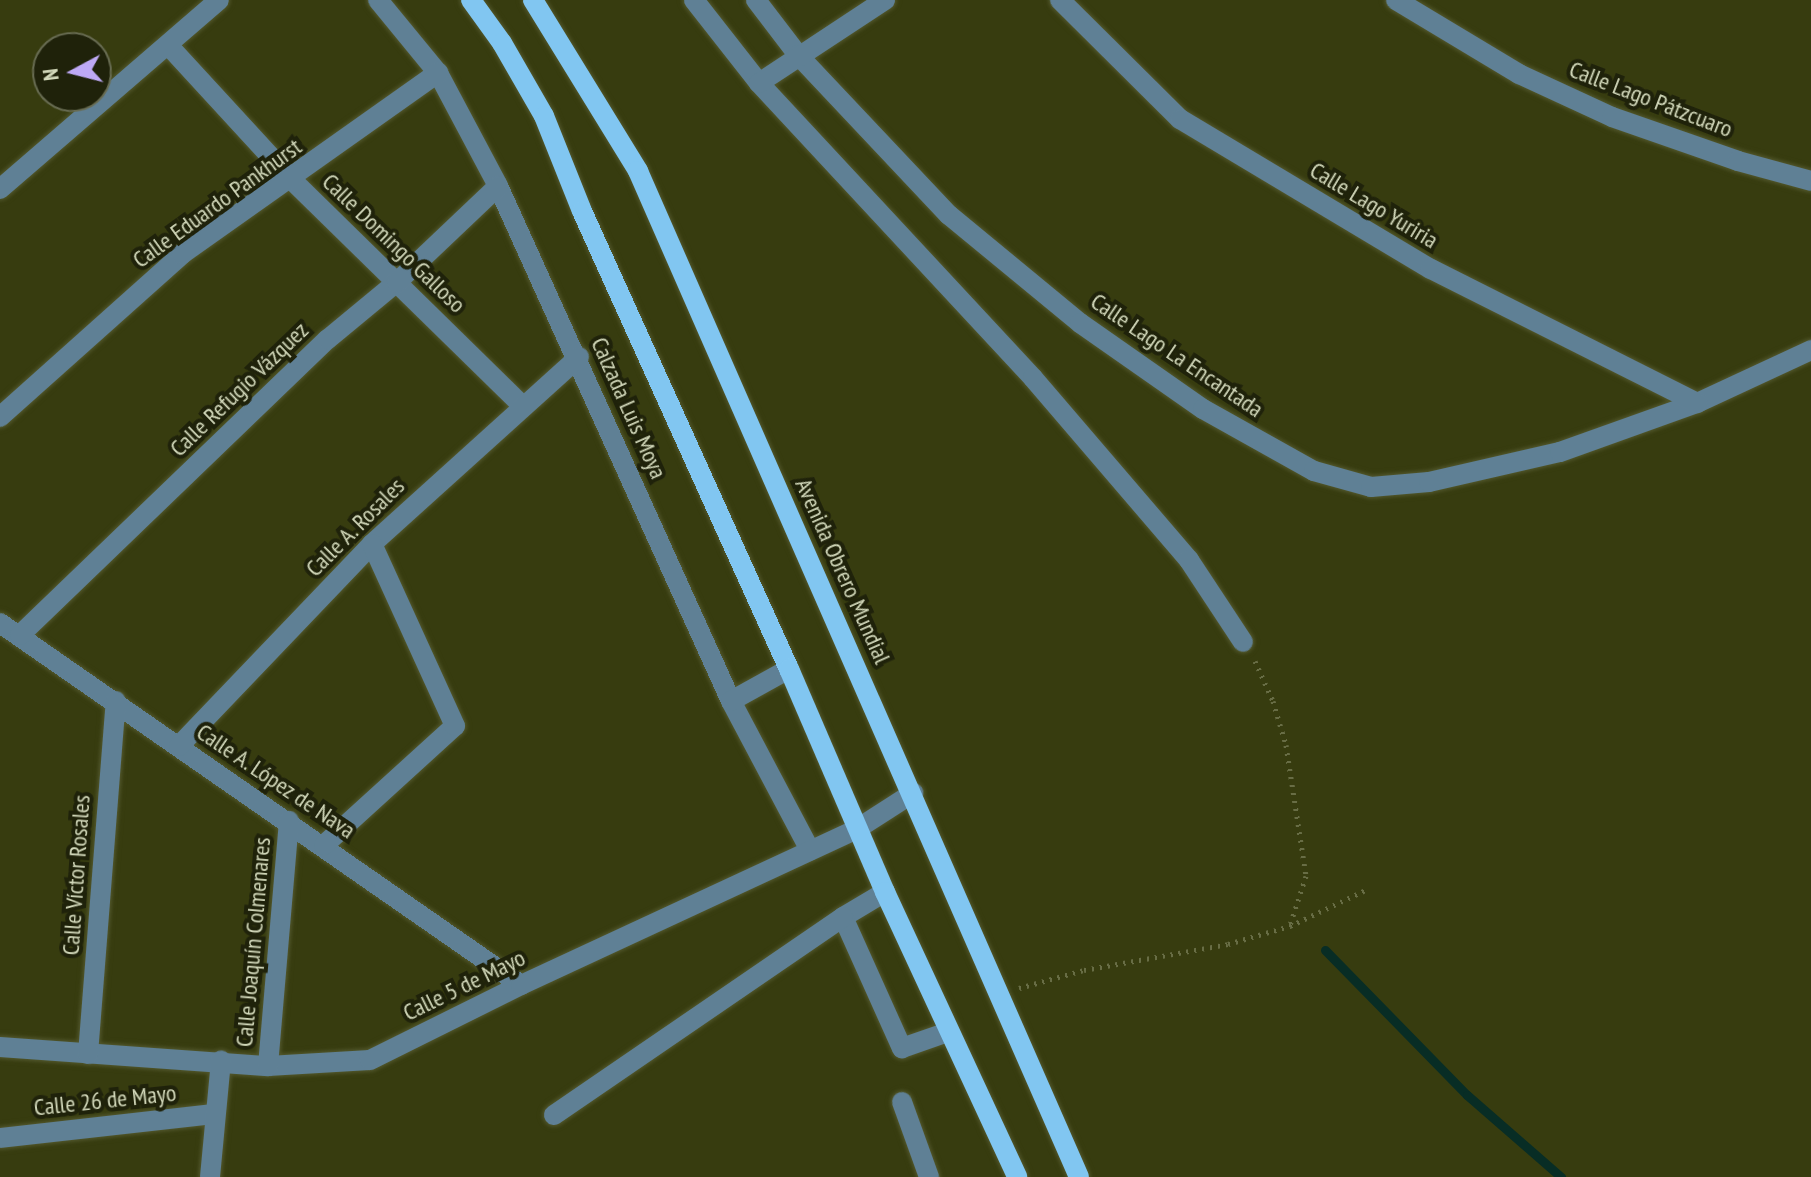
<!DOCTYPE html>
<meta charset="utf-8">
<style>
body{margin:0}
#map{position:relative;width:1811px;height:1177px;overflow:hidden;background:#373c0f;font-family:"PT Sans Narrow",sans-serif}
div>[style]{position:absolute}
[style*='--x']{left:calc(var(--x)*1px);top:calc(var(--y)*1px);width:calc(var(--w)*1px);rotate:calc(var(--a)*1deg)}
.stream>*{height:9px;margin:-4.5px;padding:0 4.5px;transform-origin:4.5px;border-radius:4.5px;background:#082d25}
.path>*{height:5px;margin-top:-2.5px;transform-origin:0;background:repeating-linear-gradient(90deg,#686d45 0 2px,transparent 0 8px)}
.roads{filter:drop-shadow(0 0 2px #53582e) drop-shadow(0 0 2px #53582e)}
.minor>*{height:20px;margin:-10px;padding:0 10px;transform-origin:10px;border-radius:10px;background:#5f8095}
.major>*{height:20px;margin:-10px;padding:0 10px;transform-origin:10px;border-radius:10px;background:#81c6f1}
span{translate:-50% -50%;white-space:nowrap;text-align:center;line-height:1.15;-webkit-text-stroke:8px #1f220a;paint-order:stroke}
.street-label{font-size:24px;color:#d3d9bb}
.north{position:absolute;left:32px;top:32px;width:80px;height:80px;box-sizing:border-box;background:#1f220a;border:2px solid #676b51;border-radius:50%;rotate:263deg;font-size:22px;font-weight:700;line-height:32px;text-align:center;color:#d3d9bb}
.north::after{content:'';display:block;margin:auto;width:28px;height:36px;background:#bea9f5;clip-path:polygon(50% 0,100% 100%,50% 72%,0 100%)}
</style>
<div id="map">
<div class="stream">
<i style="--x:1325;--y:950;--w:203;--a:45.6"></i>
<i style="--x:1467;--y:1095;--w:125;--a:41.1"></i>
</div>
<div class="path">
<i style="--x:1255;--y:661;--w:44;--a:65.8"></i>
<i style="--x:1273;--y:701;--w:46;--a:73.5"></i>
<i style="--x:1286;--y:745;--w:133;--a:81.3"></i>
<i style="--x:1306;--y:876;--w:52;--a:108.1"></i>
<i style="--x:1019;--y:988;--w:67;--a:-15.5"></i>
<i style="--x:1084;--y:970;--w:146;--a:-10.2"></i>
<i style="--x:1228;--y:944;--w:65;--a:-16.2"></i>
<i style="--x:1290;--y:926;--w:86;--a:-25.4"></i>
</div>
<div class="roads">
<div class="minor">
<i style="--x:378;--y:0;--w:94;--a:50.6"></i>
<i style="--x:438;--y:73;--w:128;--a:62"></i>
<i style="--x:498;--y:186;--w:565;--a:65.66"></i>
<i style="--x:731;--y:701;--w:169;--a:62.1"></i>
<i style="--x:694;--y:0;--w:105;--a:51.9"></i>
<i style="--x:759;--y:83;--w:403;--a:47.1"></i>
<i style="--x:1033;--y:378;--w:240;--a:49.4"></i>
<i style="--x:1189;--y:560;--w:98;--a:56.6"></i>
<i style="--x:756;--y:0;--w:69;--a:52.6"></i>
<i style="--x:798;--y:55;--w:220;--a:46.7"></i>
<i style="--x:949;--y:215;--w:170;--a:39.5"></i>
<i style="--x:1080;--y:323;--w:150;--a:35"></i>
<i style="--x:1203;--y:409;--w:127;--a:29.2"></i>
<i style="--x:1314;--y:471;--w:59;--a:15.7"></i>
<i style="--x:1371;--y:487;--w:58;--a:-4.9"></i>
<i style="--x:1429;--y:482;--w:134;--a:-12.9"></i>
<i style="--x:1560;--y:452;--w:145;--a:-19.7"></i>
<i style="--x:1697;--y:403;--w:126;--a:-24.9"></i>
<i style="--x:1060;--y:0;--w:169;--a:44.8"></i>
<i style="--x:1180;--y:119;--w:292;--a:30.9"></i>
<i style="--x:1431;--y:269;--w:298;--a:26.7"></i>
<i style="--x:1396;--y:0;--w:144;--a:31"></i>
<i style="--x:1519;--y:74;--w:102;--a:24.8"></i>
<i style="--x:1612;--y:117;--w:133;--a:19.2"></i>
<i style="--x:1738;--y:161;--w:76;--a:15.3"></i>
<i style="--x:168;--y:45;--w:183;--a:47.4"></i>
<i style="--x:292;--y:180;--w:322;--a:44.4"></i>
<i style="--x:759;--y:83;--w:151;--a:-33.4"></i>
<i style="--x:0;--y:189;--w:289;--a:-40.8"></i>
<i style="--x:0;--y:417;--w:244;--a:-41.8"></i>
<i style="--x:182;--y:254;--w:314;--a:-35.3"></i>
<i style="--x:0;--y:623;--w:634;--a:34.79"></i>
<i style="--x:20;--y:635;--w:427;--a:-43.9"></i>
<i style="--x:328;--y:339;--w:89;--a:-39.6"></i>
<i style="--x:397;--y:282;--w:139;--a:-43.5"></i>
<i style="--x:731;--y:701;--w:66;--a:-28.9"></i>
<i style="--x:179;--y:746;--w:279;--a:-46.3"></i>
<i style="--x:372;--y:544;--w:279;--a:-42.1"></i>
<i style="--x:324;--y:845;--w:177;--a:-42.3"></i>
<i style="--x:455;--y:726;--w:200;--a:-114.5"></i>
<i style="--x:885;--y:892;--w:49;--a:149.2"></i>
<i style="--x:843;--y:917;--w:144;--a:65.8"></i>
<i style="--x:902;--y:1048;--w:49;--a:-19.2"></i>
<i style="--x:0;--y:1047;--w:269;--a:4.1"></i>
<i style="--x:268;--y:1066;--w:102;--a:-3.4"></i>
<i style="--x:370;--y:1060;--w:169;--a:-26.4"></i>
<i style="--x:521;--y:985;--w:370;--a:-24.9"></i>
<i style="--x:857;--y:829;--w:67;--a:-32.7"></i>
<i style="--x:88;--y:1054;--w:354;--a:-85.5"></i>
<i style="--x:268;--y:1066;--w:246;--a:-85.1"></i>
<i style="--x:902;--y:1102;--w:80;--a:70.2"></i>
<i style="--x:554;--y:1115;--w:350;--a:-34.4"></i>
<i style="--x:0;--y:1138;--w:216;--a:-6.4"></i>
<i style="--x:210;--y:1177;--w:117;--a:-84.6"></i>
</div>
<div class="major">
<i style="--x:471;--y:0;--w:53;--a:54.2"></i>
<i style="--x:502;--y:43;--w:84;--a:60.1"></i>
<i style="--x:544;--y:116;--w:102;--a:68.2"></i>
<i style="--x:582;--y:211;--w:503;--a:65.68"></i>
<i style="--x:789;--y:669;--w:243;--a:66.7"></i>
<i style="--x:885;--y:892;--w:314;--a:65.1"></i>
<i style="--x:533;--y:0;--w:201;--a:58.4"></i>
<i style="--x:638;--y:171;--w:1098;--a:66.33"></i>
</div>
</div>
<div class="street-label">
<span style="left:1651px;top:99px;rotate:21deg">Calle Lago Pátzcuaro</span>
<span style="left:217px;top:203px;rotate:-36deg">Calle Eduardo Pankhurst</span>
<span style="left:1374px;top:205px;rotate:31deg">Calle Lago Yuriria</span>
<span style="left:394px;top:243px;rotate:44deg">Calle Domingo Galloso</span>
<span style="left:1177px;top:355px;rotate:34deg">Calle Lago La Encantada</span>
<span style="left:239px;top:389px;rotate:-44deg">Calle Refugio Vázquez</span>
<span style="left:629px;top:408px;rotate:66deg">Calzada Luis Moya</span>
<span style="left:355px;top:527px;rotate:-45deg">Calle A. Rosales</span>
<span style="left:843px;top:571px;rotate:66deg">Avenida Obrero Mundial</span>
<span style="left:276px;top:781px;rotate:34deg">Calle A. López de Nava</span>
<span style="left:76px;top:875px;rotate:-86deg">Calle Víctor Rosales</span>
<span style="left:253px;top:942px;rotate:-85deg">Calle Joaquín Colmenares</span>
<span style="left:464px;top:985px;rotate:-26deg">Calle 5 de Mayo</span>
<span style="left:105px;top:1100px;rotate:-6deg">Calle 26 de Mayo</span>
</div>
<div class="north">N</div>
</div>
